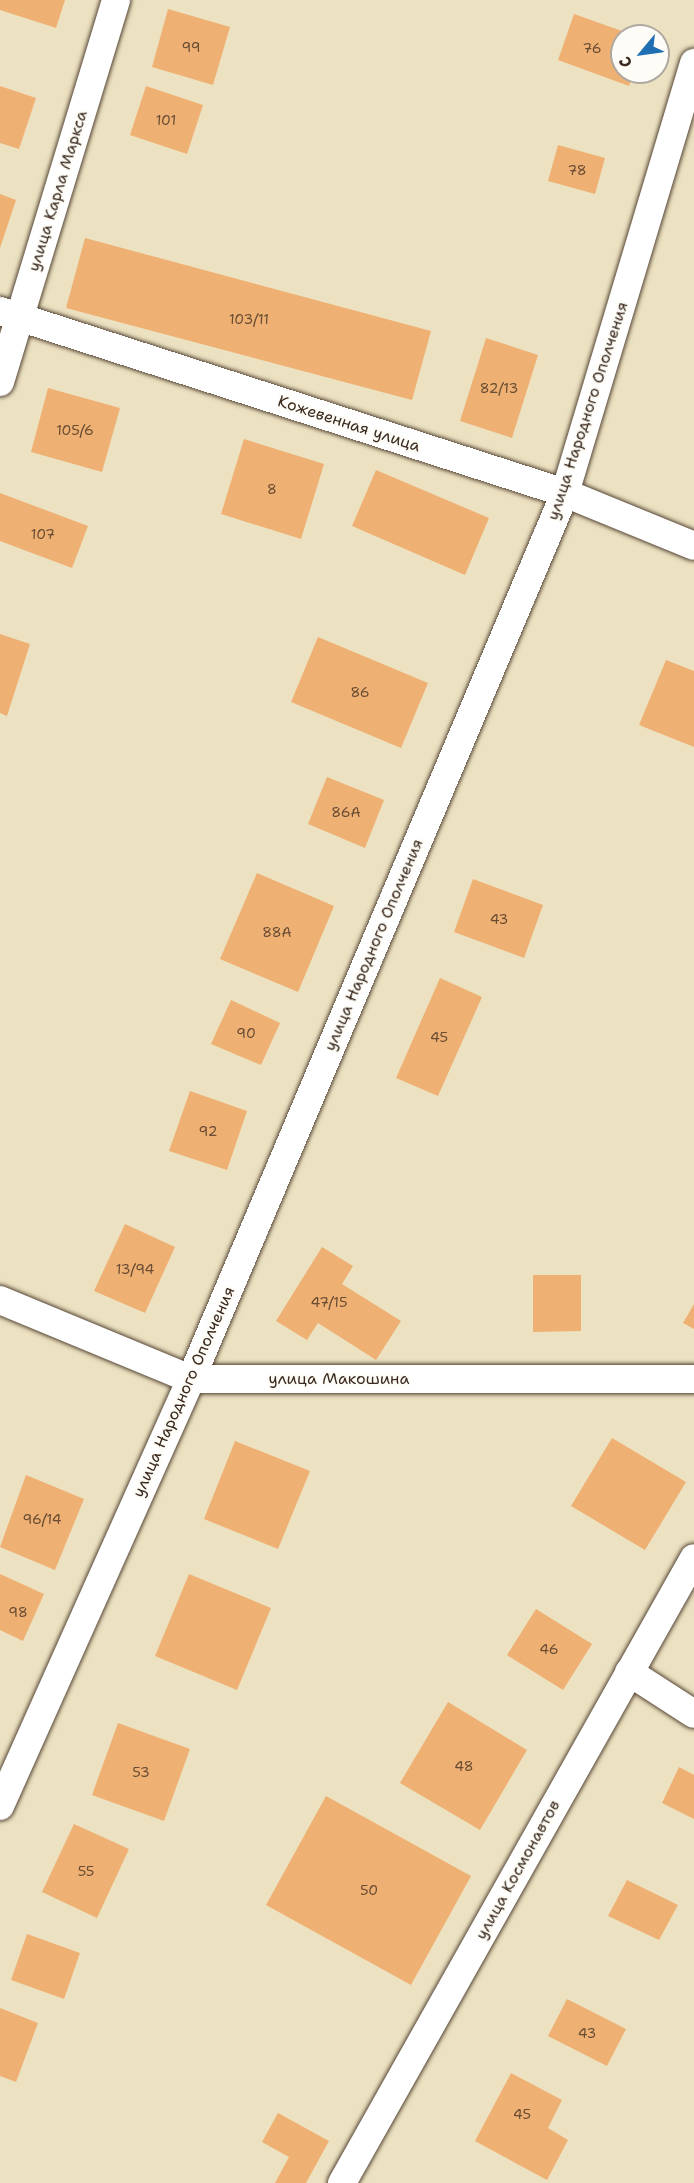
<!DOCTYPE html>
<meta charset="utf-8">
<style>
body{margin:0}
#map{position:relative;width:694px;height:2183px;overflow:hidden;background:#ece2c1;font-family:"Shantell Sans",sans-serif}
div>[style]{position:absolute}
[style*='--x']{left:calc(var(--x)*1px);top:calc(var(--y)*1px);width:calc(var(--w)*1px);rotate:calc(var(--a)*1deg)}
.building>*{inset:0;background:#efb073}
.roads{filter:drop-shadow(0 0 2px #564636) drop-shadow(0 0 2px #564636)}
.minor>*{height:28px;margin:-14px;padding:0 14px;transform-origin:14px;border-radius:14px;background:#fff}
span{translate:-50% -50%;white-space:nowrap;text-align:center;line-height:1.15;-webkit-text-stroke:4.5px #fdfcf7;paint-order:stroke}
.number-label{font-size:14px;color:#684c33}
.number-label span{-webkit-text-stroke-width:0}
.street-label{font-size:16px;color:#3b2a1e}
.north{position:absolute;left:610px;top:24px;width:60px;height:60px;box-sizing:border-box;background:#fdfcf7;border:2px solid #afa8a0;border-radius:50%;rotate:241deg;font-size:16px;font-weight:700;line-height:24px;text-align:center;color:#3b2a1e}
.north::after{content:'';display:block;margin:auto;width:21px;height:27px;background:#1f6fb2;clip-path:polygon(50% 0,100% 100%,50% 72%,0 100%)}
</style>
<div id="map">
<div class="building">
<i style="clip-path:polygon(0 0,65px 0,56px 28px,0 10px)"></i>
<i style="clip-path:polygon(168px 9px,230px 27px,213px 85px,152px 67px)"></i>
<i style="clip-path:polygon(574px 14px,636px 36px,622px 36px,622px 72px,634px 72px,629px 86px,558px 60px)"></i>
<i style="clip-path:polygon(0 86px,36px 98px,19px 149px,0 143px)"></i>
<i style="clip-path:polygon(146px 86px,203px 105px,187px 154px,130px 135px)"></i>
<i style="clip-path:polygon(558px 145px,605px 158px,595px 194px,548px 181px)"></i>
<i style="clip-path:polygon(0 194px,16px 200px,0 248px)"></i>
<i style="clip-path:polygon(85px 238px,431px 331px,412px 400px,66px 308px)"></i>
<i style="clip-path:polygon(486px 338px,538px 355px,512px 438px,460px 421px)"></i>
<i style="clip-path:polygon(48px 388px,120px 408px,102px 472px,31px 452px)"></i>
<i style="clip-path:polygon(244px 439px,324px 464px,301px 539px,221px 514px)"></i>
<i style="clip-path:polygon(376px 470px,489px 518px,465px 575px,352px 526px)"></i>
<i style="clip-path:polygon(0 493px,88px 526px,72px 568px,0 541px)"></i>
<i style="clip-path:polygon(0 634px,30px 644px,7px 716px,0 713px)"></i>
<i style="clip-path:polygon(318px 637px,428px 683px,401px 748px,291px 702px)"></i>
<i style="clip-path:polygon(666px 660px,694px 671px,694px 747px,639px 725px)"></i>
<i style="clip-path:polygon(327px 777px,384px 800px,365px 848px,308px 824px)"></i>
<i style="clip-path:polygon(257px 873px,334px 906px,298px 992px,220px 959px)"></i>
<i style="clip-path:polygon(473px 879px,543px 905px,524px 958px,454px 932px)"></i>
<i style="clip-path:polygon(440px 978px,482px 997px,438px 1096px,396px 1078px)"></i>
<i style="clip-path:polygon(231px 1000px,280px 1023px,261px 1065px,211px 1044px)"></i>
<i style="clip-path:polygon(190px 1091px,247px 1111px,227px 1170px,169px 1151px)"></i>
<i style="clip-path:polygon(125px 1224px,175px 1247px,145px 1313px,94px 1291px)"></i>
<i style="clip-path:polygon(322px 1247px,353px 1266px,342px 1284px,401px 1321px,376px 1360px,318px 1323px,307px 1340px,276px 1321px)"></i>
<i style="clip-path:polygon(533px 1275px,581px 1275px,581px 1331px,533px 1332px)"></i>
<i style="clip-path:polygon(694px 1304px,694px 1329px,683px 1323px)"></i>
<i style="clip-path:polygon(612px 1438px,686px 1482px,645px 1550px,571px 1506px)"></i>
<i style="clip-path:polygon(235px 1441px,310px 1471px,278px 1549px,204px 1519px)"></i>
<i style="clip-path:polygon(26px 1475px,84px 1499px,55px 1570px,0 1547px)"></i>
<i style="clip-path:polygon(0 1574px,44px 1594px,23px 1641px,0 1630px)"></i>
<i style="clip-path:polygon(189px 1574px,271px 1608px,237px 1690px,155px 1656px)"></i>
<i style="clip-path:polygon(536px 1609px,592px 1644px,563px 1690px,507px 1655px)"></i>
<i style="clip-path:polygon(448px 1702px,527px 1750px,480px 1830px,400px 1783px)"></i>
<i style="clip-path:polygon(118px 1723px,190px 1749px,164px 1821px,92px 1795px)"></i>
<i style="clip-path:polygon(679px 1767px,694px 1775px,694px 1819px,662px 1803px)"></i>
<i style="clip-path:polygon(326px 1796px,471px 1876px,411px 1985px,266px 1905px)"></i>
<i style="clip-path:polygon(74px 1824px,129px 1849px,97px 1918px,42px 1892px)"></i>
<i style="clip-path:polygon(627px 1880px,678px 1905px,659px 1940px,608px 1916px)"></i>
<i style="clip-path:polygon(27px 1934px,80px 1953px,64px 1999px,11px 1980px)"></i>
<i style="clip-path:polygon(567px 1999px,626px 2029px,607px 2066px,548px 2036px)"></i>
<i style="clip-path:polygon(0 2008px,38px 2023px,16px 2082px,0 2076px)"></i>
<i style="clip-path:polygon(511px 2073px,562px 2100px,548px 2128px,568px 2140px,547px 2180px,475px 2141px)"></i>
<i style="clip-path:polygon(278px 2113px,329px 2141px,306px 2183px,275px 2183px,289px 2157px,262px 2142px)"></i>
</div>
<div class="roads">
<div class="minor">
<i style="--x:0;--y:311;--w:594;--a:17.85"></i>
<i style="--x:565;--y:493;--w:139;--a:22.3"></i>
<i style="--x:0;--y:382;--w:399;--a:-73.1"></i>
<i style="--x:0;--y:1300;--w:207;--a:22.5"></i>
<i style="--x:191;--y:1379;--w:503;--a:0"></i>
<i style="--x:629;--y:1672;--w:77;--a:32.9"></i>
<i style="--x:0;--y:1806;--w:468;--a:-65.9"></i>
<i style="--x:191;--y:1379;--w:962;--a:-67.11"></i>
<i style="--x:565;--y:493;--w:449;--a:-73.3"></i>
<i style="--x:342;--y:2183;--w:717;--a:-60.61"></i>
</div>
</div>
<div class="number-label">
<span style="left:191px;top:47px">99</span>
<span style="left:592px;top:48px">76</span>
<span style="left:166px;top:120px">101</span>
<span style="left:577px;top:170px">78</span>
<span style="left:249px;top:319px">103/11</span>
<span style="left:499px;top:388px">82/13</span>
<span style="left:75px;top:430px">105/6</span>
<span style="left:272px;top:489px">8</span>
<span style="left:43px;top:534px">107</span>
<span style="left:360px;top:692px">86</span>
<span style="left:346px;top:812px">86А</span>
<span style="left:499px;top:919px">43</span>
<span style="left:277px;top:932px">88А</span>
<span style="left:246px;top:1033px">90</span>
<span style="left:439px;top:1037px">45</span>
<span style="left:208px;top:1131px">92</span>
<span style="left:135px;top:1269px">13/94</span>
<span style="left:329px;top:1302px">47/15</span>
<span style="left:42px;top:1519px">96/14</span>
<span style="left:18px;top:1612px">98</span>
<span style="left:549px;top:1649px">46</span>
<span style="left:464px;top:1766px">48</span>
<span style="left:141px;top:1772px">53</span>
<span style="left:86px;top:1871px">55</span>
<span style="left:369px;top:1890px">50</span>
<span style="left:587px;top:2033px">43</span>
<span style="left:522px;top:2114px">45</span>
</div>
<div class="street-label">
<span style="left:58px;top:191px;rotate:-73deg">улица Карла Маркса</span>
<span style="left:588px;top:411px;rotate:-72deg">улица Народного Ополчения</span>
<span style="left:349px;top:424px;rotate:18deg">Кожевенная улица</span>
<span style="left:374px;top:945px;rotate:-67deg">улица Народного Ополчения</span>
<span style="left:339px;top:1379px">улица Макошина</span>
<span style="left:184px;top:1392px;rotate:-66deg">улица Народного Ополчения</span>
<span style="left:518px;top:1870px;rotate:-61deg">улица Космонавтов</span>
</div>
<div class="north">С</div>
</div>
